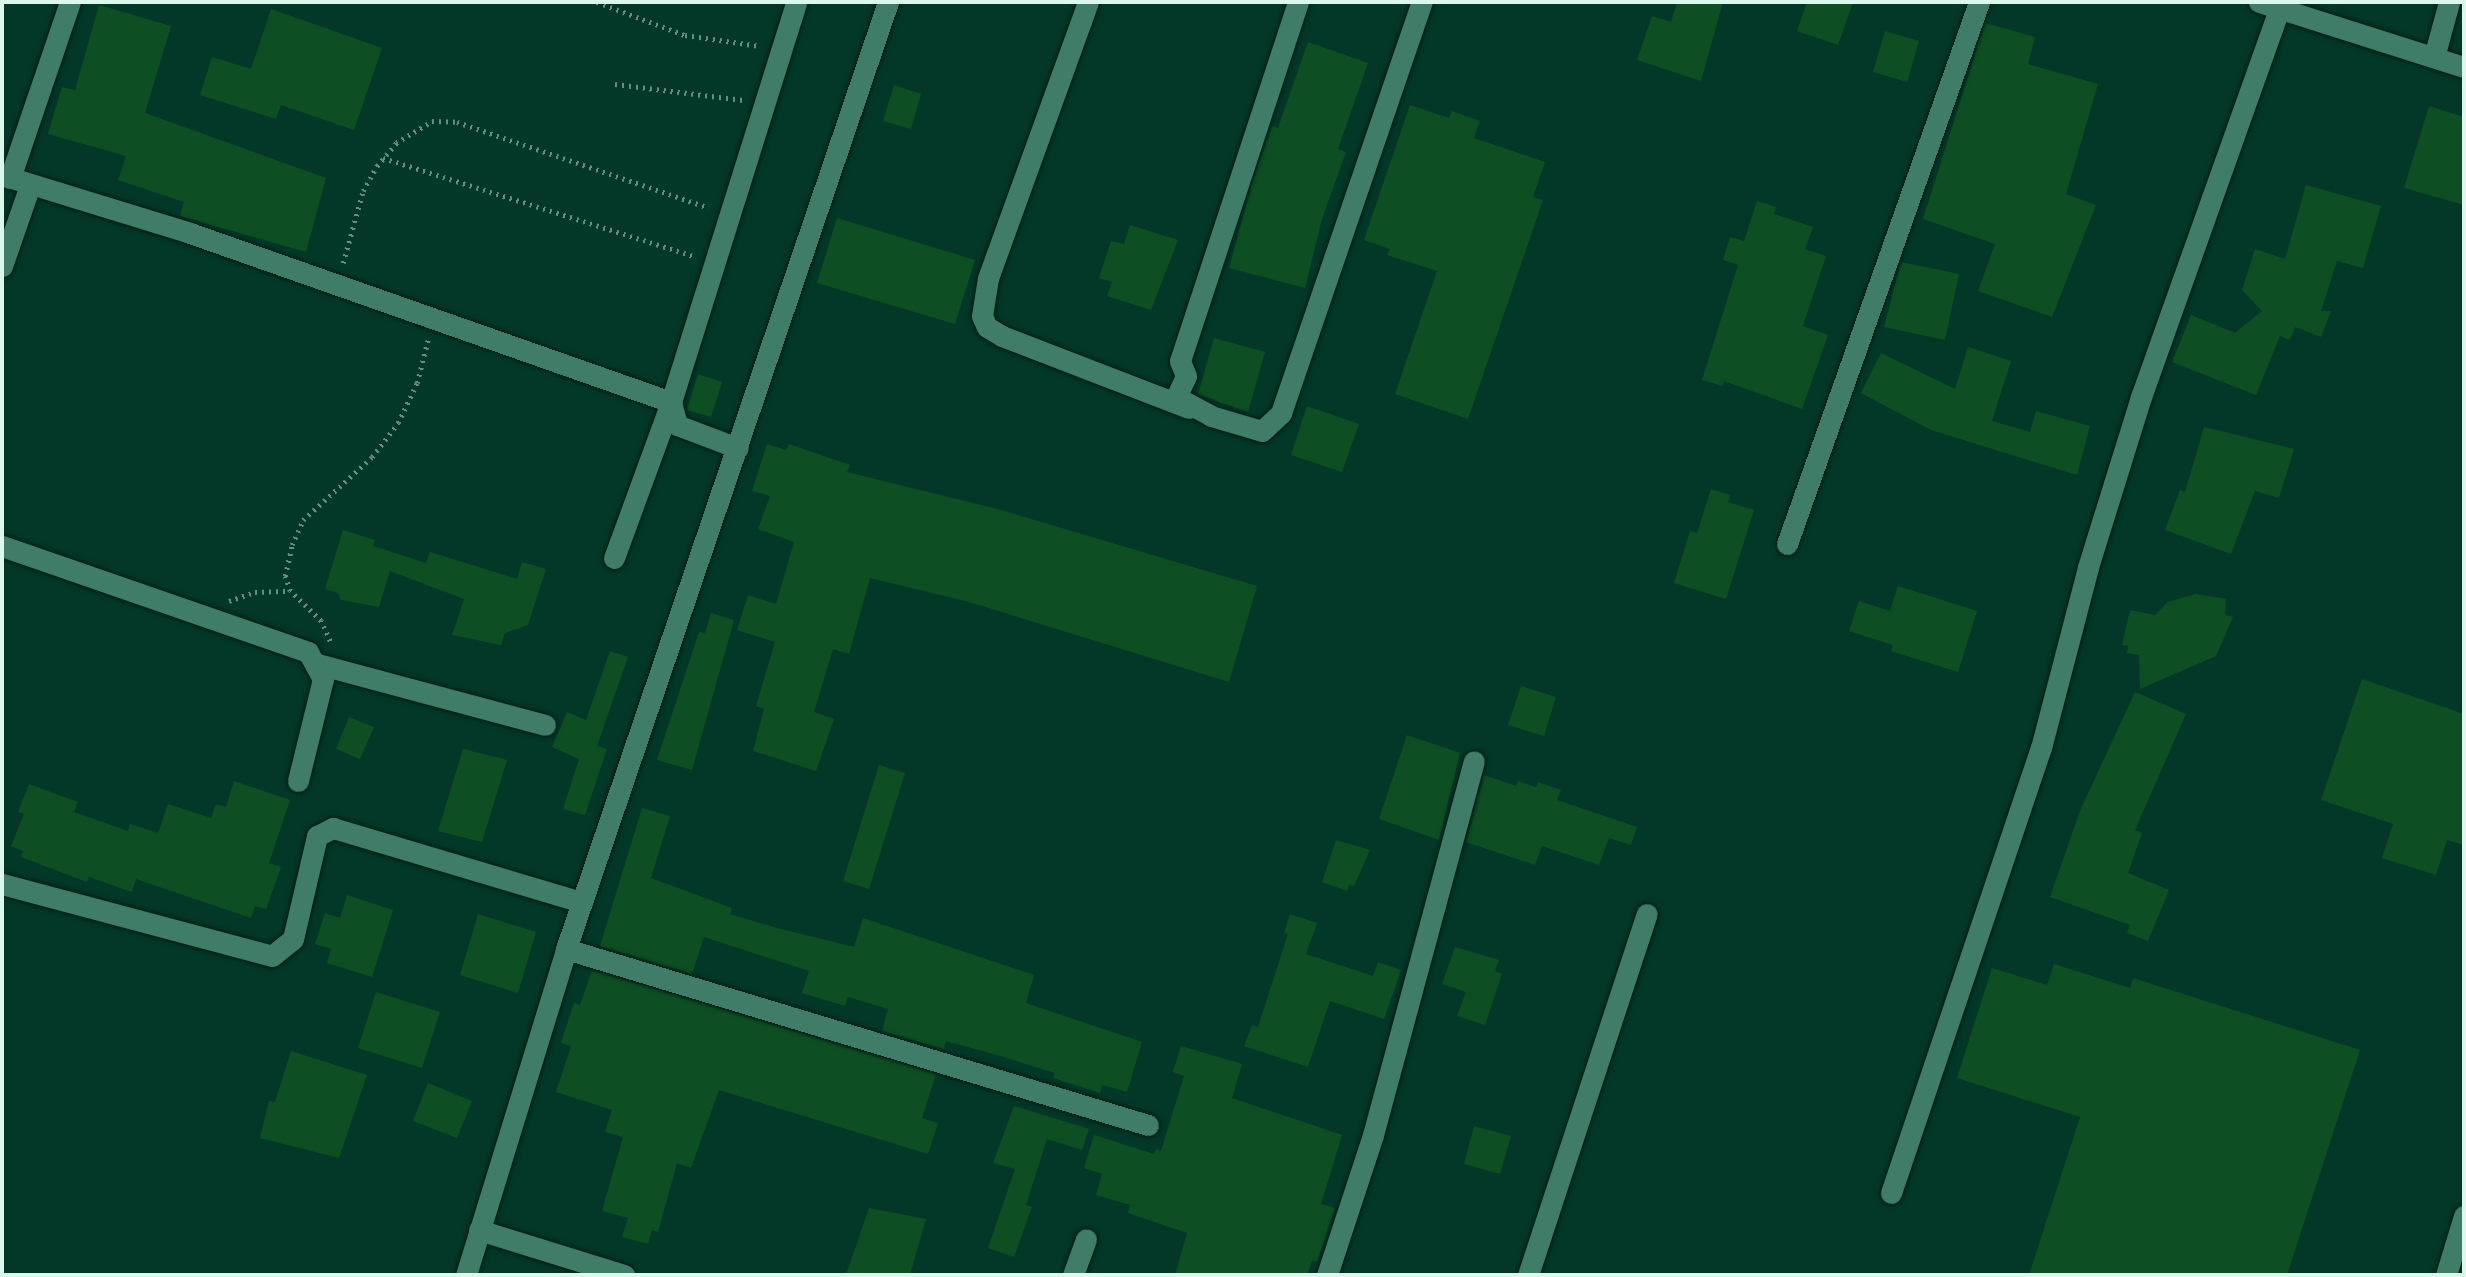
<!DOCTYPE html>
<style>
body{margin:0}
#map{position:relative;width:2466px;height:1277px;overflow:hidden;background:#033829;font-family:"Nunito Sans",sans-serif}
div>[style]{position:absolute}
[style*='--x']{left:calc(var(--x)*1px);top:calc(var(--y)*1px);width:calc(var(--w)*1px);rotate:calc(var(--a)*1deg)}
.building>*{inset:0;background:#0d4f22}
.path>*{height:4.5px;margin-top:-2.25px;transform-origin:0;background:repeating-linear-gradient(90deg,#638e80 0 2px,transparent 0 7px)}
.roads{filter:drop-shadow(0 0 2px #001d13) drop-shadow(0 0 2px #001d13)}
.street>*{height:21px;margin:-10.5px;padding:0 10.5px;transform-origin:10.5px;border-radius:10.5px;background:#3f7d68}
.secondary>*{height:21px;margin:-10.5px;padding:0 10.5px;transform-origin:10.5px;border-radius:10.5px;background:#3f7d68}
span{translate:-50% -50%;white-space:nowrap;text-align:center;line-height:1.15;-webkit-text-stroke:5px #092b21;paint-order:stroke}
.frame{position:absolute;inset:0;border:4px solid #daf9ec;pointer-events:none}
</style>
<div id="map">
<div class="building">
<i style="clip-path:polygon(1677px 2px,1723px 2px,1701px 81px,1637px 60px,1652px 16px,1671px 22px)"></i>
<i style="clip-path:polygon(1807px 2px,1853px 2px,1838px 45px,1797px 31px)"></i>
<i style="clip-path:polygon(99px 5px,171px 26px,145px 113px,326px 178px,306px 252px,180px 216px,184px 202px,118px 180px,126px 156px,48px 134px,62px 87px,75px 90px)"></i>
<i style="clip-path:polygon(271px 9px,382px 48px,354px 130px,281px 105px,276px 119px,200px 95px,212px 57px,251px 69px)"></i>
<i style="clip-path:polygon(1985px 23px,2035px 37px,2028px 64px,2098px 84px,2066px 194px,2096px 205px,2052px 317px,1978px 291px,1995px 244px,1923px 219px)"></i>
<i style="clip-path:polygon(1885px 31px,1919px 41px,1907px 82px,1873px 72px)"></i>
<i style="clip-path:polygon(1308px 42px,1368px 63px,1338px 149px,1346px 152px,1322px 219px,1305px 288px,1229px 268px,1253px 180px,1272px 126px,1278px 128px)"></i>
<i style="clip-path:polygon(894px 85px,921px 94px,911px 129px,883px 121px)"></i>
<i style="clip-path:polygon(1410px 105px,1449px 118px,1452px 111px,1480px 121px,1474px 138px,1545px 162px,1533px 197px,1543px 200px,1468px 419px,1395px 394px,1437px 271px,1387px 255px,1390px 249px,1364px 240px)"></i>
<i style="clip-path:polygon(2429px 106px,2464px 117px,2464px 205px,2404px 188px)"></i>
<i style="clip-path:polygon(2306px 185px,2381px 206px,2363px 268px,2337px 261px,2321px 311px,2331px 311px,2321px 337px,2295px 327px,2290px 340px,2280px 336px,2256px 395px,2172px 362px,2191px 315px,2235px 333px,2262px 311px,2242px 290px,2255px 249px,2285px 259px)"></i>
<i style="clip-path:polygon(1757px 201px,1776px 207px,1774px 214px,1813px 227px,1805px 249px,1826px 256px,1803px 326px,1828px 335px,1802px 409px,1724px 381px,1723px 386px,1702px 380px,1738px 265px,1723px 260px,1730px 237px,1744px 241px)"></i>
<i style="clip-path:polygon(837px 218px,975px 260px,955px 324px,817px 283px)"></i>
<i style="clip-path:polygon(1130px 225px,1178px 240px,1151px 310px,1107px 296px,1112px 282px,1099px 278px,1111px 241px,1124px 244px)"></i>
<i style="clip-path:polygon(1901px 262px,1959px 274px,1945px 340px,1884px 327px)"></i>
<i style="clip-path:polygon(1214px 338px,1265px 352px,1248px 412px,1198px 394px)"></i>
<i style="clip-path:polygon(1968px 347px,2011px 361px,1992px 421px,2030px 432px,2036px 411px,2090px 426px,2077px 475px,1931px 430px,1861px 393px,1881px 353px,1955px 389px)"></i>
<i style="clip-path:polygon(698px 374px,722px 382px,711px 417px,687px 410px)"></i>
<i style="clip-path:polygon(1307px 406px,1359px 424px,1342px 472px,1291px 455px)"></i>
<i style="clip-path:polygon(2204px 427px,2294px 449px,2279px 498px,2255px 491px,2231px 554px,2165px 530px,2180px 490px,2185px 492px)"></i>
<i style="clip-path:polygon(767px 444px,786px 450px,789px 444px,850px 465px,847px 472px,1001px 510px,1257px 586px,1229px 682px,969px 602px,870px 578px,849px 654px,833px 649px,814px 712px,834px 719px,816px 771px,753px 751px,764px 709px,756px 706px,775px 642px,737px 630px,748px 595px,776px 604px,794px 542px,758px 529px,770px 496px,752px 491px)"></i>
<i style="clip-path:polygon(1711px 489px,1730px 495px,1728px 502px,1754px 510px,1726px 599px,1674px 583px,1690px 531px,1697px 533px)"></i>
<i style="clip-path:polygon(343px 530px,375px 540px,373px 546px,426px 563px,430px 552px,517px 579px,522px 562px,546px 569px,528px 625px,505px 633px,501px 645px,452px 635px,464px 599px,390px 571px,379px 607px,341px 600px,338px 593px,325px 589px)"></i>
<i style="clip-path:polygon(1898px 586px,1977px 611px,1958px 672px,1891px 651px,1893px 645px,1849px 631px,1859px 601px,1890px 611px)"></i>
<i style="clip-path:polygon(2196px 594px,2226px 599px,2225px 615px,2233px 617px,2216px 656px,2140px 689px,2139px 655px,2127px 653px,2128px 646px,2122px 645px,2130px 610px,2155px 615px,2168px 602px)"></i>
<i style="clip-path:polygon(711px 613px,734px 620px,692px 770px,657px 760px,699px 632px,705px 633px)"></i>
<i style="clip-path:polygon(610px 651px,628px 657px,597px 746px,607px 749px,585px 815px,563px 809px,579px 759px,552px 747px,567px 712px,586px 720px)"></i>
<i style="clip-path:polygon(2362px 679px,2464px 714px,2464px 845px,2447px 840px,2436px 875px,2382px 858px,2393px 824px,2321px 800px)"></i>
<i style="clip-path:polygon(1521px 686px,1556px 697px,1544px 736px,1508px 725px)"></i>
<i style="clip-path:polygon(2135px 692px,2186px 714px,2135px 830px,2142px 833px,2128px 873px,2169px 890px,2148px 941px,2127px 933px,2130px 925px,2050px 897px,2080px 811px)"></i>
<i style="clip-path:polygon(349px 717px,374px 727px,360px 759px,336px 749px)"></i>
<i style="clip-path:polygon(1407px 735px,1460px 753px,1439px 840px,1379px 819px)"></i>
<i style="clip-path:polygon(463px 749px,507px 760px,482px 842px,438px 831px)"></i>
<i style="clip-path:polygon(879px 765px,905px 773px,869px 889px,843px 881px)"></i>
<i style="clip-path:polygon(1484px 775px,1516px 786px,1518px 781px,1536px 787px,1538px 782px,1561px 790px,1557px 800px,1637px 827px,1631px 845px,1609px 838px,1599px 865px,1542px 846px,1535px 865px,1466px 842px)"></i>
<i style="clip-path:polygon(234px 781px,290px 800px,269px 863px,281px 867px,266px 909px,255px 906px,251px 918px,136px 879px,132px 892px,89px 877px,87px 882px,21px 857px,23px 851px,11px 846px,24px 814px,18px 812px,29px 784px,78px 802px,74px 812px,128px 831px,130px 824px,158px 833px,168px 804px,211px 818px,216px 804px,226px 807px)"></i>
<i style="clip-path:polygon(642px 808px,670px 816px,651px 878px,732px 908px,730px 914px,777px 928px,854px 947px,863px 918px,1034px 975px,1026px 1003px,1142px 1042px,1127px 1092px,1102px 1085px,1100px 1093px,1053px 1078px,1055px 1073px,997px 1055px,946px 1041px,944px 1049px,882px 1031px,888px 1009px,848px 997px,845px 1006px,802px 993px,809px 971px,704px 937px,692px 974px,600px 946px)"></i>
<i style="clip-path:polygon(1336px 840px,1370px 850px,1354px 886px,1349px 885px,1347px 891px,1322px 882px)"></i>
<i style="clip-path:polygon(347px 895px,393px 910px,372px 977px,327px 963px,331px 949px,315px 944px,325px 913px,340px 918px)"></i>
<i style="clip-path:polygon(478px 914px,536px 932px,518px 993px,460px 975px)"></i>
<i style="clip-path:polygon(1290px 914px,1317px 923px,1306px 954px,1373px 976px,1378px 962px,1401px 970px,1384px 1019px,1330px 1001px,1308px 1067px,1244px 1046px,1252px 1025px,1258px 1027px,1288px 934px,1284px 933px)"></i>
<i style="clip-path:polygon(1455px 947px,1499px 960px,1495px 971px,1502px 974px,1485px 1025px,1457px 1016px,1466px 992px,1442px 984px)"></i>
<i style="clip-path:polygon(2054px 964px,2130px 988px,2133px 978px,2360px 1050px,2287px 1275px,2029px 1275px,2080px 1117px,1957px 1078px,1992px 968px,2047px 985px)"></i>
<i style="clip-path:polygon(592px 970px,936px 1074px,922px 1118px,938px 1123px,928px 1154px,719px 1090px,691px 1168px,677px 1163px,658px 1232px,652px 1230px,648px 1244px,622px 1237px,628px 1218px,602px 1211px,623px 1137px,605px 1132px,612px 1110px,556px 1092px,571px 1046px,561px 1043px,574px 1003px,580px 1005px)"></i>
<i style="clip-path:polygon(376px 992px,440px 1012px,422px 1068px,358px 1048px)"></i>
<i style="clip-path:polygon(1181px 1046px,1242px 1064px,1232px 1098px,1342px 1135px,1321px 1204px,1335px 1208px,1317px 1262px,1312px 1261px,1307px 1275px,1175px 1275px,1187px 1233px,1128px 1213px,1130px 1205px,1096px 1195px,1102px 1174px,1084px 1168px,1094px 1135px,1154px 1154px,1156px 1149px,1161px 1151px,1184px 1076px,1173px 1072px)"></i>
<i style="clip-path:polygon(291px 1051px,367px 1075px,339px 1158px,260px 1138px,269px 1101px,275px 1102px)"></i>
<i style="clip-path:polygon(428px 1083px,472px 1101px,457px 1138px,413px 1121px)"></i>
<i style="clip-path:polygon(1014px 1106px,1089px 1129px,1082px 1150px,1047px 1139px,1026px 1205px,1032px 1207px,1014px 1257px,988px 1248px,1015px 1169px,993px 1163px)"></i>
<i style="clip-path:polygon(1474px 1126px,1511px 1136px,1500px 1174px,1464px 1164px)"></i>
<i style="clip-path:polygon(869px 1208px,926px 1219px,910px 1275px,846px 1275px)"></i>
</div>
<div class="path">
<i style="--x:597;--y:2;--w:94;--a:20.6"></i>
<i style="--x:685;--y:35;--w:76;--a:8.3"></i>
<i style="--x:615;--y:84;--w:129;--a:7.1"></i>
<i style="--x:383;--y:158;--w:326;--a:17.5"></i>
<i style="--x:343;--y:263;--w:75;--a:-74.5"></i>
<i style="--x:363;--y:191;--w:29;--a:-61"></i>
<i style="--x:377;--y:166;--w:30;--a:-50"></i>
<i style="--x:396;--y:143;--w:42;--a:-31.4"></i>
<i style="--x:432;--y:121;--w:25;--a:2"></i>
<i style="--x:457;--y:122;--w:266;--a:18.8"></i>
<i style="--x:229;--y:601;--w:28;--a:-19"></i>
<i style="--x:255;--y:592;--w:35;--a:-2"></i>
<i style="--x:330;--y:641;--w:22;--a:-114"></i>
<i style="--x:321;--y:621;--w:43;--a:-135.9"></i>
<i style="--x:290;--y:591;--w:16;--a:-108"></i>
<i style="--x:285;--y:576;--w:32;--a:-77"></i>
<i style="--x:292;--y:545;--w:27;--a:-66"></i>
<i style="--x:303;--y:520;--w:93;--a:-42.4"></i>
<i style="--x:372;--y:457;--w:43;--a:-52.6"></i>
<i style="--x:398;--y:423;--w:44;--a:-64.6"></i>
<i style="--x:417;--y:383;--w:44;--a:-75.7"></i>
</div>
<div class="roads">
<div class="street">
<i style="--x:1088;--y:2;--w:294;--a:109.9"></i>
<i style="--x:988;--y:278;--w:38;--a:99"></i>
<i style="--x:982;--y:316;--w:12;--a:66"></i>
<i style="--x:987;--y:327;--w:17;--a:31"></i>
<i style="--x:1002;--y:336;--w:200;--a:21.1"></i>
<i style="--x:1298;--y:2;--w:378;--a:108.2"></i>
<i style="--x:1180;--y:361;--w:16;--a:68"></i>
<i style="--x:1186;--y:376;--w:23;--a:115"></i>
<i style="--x:1176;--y:397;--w:40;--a:28"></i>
<i style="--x:1211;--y:416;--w:53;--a:16.4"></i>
<i style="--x:1262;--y:431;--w:26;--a:-43"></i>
<i style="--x:1281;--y:413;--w:435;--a:-71.1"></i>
<i style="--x:2434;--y:57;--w:57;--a:-74.7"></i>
<i style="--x:2;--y:175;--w:197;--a:17.1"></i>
<i style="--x:190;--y:233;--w:510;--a:19.36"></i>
<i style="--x:671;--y:402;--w:24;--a:75"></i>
<i style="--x:677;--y:425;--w:65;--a:20.7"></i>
<i style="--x:10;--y:178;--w:186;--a:-71.2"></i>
<i style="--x:2;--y:266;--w:86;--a:-70.9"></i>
<i style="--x:1787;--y:544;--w:575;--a:-70.49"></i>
<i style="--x:2;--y:546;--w:324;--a:19.1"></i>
<i style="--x:308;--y:652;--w:31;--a:61"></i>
<i style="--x:323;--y:679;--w:105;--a:103.8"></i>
<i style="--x:614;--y:558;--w:166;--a:-69.9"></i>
<i style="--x:671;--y:402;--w:419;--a:-72.6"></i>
<i style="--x:318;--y:664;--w:235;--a:15"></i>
<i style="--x:2;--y:884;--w:279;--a:14.9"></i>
<i style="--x:272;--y:956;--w:27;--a:-39"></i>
<i style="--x:293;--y:939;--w:106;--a:-76.9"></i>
<i style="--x:317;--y:836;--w:18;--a:-27"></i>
<i style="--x:333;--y:828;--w:260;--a:16.6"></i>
<i style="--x:566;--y:949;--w:608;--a:16.83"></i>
<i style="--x:1891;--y:1193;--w:470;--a:-71.4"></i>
<i style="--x:2041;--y:748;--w:187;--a:-75.4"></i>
<i style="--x:2088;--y:567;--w:178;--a:-72.7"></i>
<i style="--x:2141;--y:397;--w:412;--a:-70.4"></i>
<i style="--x:479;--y:1230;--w:152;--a:17.2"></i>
<i style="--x:466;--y:1275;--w:341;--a:-72.9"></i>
<i style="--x:566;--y:949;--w:1000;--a:-71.22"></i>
<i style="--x:1073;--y:1275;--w:38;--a:-70"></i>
<i style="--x:1327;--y:1275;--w:147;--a:-71.8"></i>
<i style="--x:1373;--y:1135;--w:387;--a:-74.9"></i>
<i style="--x:1528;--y:1275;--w:380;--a:-71.8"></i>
<i style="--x:2446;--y:1275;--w:62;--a:-73"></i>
</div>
<div class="secondary">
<i style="--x:2259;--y:2;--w:215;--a:17.6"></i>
</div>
</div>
<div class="frame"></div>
</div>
